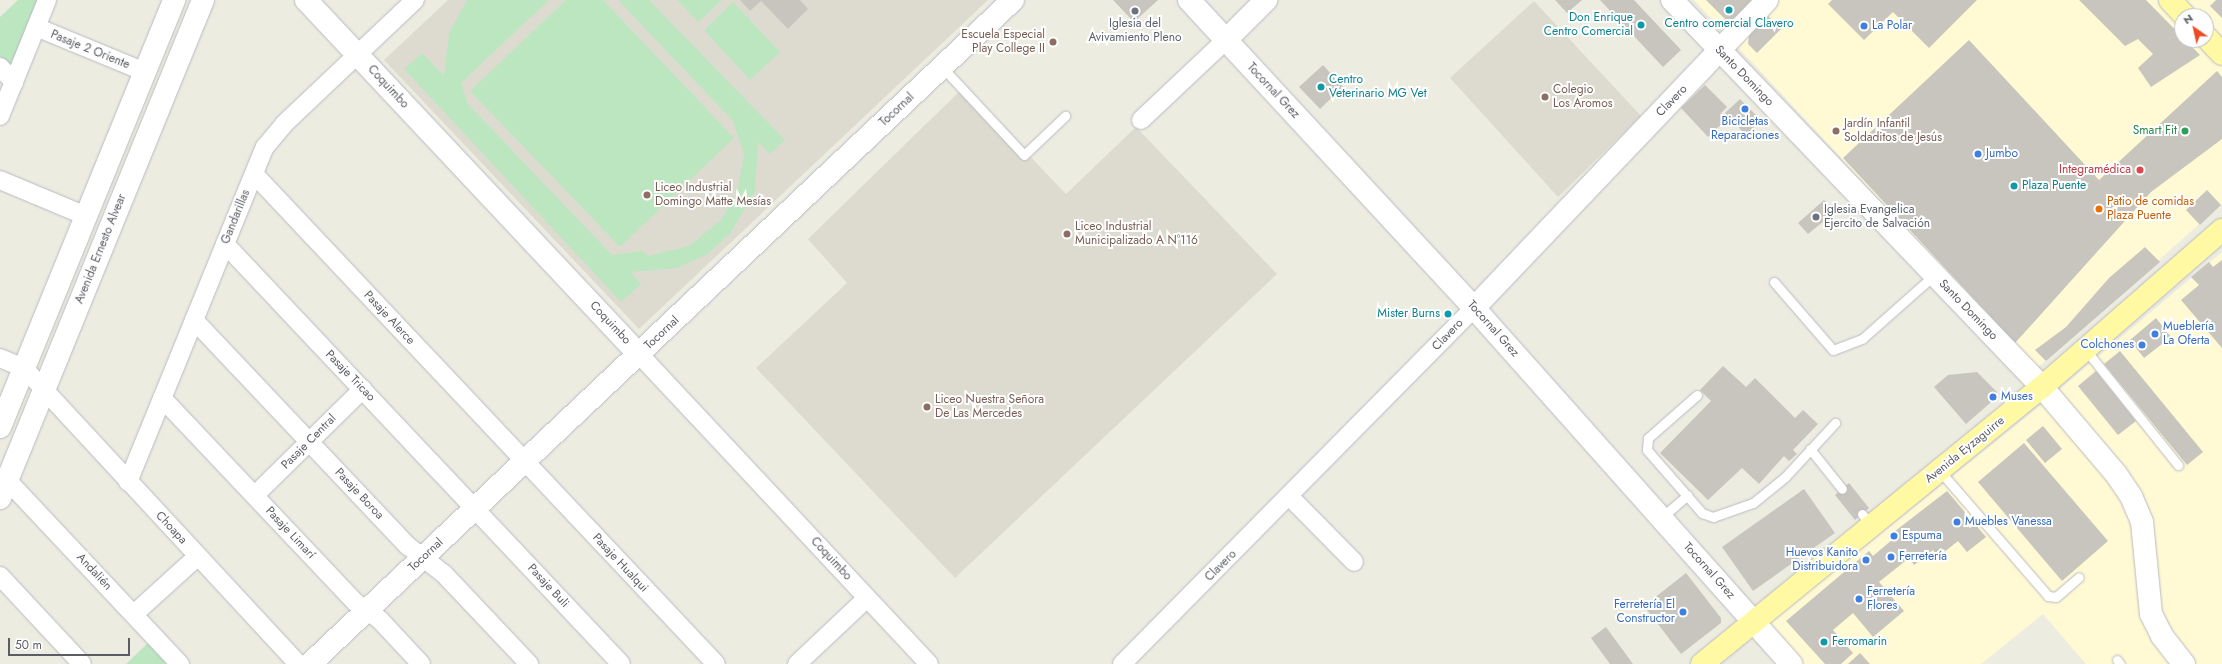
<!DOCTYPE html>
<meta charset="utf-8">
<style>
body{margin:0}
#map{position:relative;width:2222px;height:664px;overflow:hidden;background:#edece1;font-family:Jost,sans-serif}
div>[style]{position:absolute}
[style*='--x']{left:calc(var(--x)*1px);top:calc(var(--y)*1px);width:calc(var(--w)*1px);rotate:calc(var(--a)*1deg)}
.commercial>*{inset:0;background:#fff9d4}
.education>*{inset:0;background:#dddbd0}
.green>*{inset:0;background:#bce6c0}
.building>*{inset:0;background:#c8c5be}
.roads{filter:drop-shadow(0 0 1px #b9bbc1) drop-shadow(0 0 1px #b9bbc1)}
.service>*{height:9px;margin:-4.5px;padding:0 4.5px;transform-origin:4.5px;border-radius:4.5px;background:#fff}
.minor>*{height:18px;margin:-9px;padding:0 9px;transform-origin:9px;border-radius:9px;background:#fff}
.tertiary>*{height:22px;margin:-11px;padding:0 11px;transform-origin:11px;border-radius:11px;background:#fff}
.secondary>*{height:22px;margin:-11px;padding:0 11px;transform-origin:11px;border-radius:11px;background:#fff}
.primary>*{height:22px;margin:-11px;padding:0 11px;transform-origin:11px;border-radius:11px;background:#fff9a4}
.dots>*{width:11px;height:11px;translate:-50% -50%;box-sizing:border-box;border:2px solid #fff;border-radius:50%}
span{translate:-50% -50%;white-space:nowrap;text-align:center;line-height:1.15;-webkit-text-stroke:4px #fff;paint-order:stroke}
.culture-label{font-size:12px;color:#0d838f}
.right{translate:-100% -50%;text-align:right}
.left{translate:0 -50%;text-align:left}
.worship-label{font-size:12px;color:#5b616d}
.shop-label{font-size:12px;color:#366cbe}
.education-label{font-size:12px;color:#785e54}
.street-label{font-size:12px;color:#5a5d63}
.leisure-label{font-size:12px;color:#27864d}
.health-label{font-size:12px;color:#be3a42}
.food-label{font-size:12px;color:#c56008}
.north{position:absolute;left:2174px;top:8px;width:40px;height:40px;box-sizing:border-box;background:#fff;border:1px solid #bdbec1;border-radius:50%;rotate:326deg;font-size:11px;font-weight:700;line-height:16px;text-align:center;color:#5a5d63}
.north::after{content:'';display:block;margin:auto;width:14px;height:18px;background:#ef4925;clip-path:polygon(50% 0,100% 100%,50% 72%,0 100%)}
.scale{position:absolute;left:8px;top:638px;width:122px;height:18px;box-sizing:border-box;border:2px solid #5a5d63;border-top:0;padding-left:5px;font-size:12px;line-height:14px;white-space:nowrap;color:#5a5d63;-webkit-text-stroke:3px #fff;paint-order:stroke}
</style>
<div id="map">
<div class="commercial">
<i style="clip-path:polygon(evenodd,1694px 0,2222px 0,2222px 204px,2037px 368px,1694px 0,2182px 16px,2206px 16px,2206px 40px,2182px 40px,2182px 16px)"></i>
<i style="clip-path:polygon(2222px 252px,2222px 664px,2086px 664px,2043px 614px,1981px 664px,1800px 664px,1766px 626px,2041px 405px)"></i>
</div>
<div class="education">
<i style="clip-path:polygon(448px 0,988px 0,639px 329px,384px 60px)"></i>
<i style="clip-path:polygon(1534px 1px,1641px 116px,1558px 197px,1450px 78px)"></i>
<i style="clip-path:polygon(964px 87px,1066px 194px,1136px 127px,1277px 274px,955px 578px,756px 368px,847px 283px,808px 239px)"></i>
</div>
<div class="green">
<i style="clip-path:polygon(18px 0,43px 0,15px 72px,0 56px,0 17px)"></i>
<i style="clip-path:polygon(467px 0,549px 0,461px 83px,468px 104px,612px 255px,642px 251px,648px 256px,689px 246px,721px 220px,737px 193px,744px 154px,733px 121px,618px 0,649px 0,785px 140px,770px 154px,758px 142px,755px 191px,730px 234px,706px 255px,677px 268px,631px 272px,641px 284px,621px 302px,404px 69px,422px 53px,444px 76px,449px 33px)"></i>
<i style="clip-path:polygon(566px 0,603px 0,734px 138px,620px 247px,470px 91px)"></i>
<i style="clip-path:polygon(677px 0,722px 0,698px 22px)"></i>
<i style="clip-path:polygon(733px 2px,780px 52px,750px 80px,704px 30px)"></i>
<i style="clip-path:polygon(148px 643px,167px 664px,126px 664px)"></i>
</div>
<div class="building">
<i style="clip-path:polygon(740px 0,800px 0,808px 9px,788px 29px,761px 1px,750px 11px)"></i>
<i style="clip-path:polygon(1113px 0,1158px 0,1134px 22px)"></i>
<i style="clip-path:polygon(1555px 0,1582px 0,1567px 13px)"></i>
<i style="clip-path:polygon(1600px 0,1634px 0,1681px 50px,1663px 67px)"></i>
<i style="clip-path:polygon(1706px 0,1752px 0,1732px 20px,1727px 21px)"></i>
<i style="clip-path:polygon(1832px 0,1977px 0,1929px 48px,1893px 12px,1864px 40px,1828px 4px)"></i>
<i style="clip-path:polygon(2079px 0,2146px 0,2200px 55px,2151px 87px,2138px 68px,2153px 54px,2138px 39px,2125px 46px)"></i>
<i style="clip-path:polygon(2216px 0,2222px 0,2222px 18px,2210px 6px)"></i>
<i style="clip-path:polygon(1768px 16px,1781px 29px,1757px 53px,1748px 44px,1749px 35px)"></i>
<i style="clip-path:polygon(1969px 40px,2099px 180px,2217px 71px,2222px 77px,2222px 139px,2151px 192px,2015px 343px,1843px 158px)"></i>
<i style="clip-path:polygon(1323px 65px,1343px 87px,1320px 109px,1299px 87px)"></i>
<i style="clip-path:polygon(1705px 85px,1727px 107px,1721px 113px,1727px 119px,1708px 137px,1681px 108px)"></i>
<i style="clip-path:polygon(1740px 99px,1761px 120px,1746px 135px,1725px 113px)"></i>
<i style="clip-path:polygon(2207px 190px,2221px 205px,2200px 225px,2186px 210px)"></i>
<i style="clip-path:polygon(1824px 200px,1835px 212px,1808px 234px,1798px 223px)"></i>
<i style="clip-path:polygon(2145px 247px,2160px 262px,2046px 361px,2035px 350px,2066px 327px,2109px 278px)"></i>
<i style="clip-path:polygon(2222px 260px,2222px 348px,2181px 300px,2199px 285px,2191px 277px,2209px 262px,2213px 267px)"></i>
<i style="clip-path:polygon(2156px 318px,2171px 337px,2144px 358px,2130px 340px)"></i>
<i style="clip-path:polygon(2120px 351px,2203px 452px,2187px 465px,2104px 364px)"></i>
<i style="clip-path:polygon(1723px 366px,1746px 387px,1755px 378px,1795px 418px,1803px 410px,1818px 424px,1793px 450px,1797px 454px,1789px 461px,1784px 456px,1759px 484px,1742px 468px,1708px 500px,1660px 453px,1711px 401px,1700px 390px)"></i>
<i style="clip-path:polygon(2096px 371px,2136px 421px,2118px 435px,2078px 386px)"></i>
<i style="clip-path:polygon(1977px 372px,1997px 392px,1997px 397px,1966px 424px,1934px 387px,1948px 375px)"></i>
<i style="clip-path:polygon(2043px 426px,2062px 449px,2045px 463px,2026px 440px)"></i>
<i style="clip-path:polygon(2024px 443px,2108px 541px,2062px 581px,1978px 482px)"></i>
<i style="clip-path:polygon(1849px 483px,1869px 508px,1855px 520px,1835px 495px)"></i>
<i style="clip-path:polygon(1804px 489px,1835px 533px,1753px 591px,1722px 547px)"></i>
<i style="clip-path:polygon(1947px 491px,1986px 537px,1967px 552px,1958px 541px,1938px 557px,1933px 550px,1914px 565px,1909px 558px,1879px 582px,1904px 611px,1873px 637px,1853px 613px,1833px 630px,1853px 653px,1841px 664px,1825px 664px,1786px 621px,1869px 551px,1873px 556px,1893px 539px,1890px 535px)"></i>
<i style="clip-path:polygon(1686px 573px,1721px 618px,1721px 623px,1681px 654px,1644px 606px)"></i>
<i style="clip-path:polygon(1606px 627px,1633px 664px,1610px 664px,1591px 638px)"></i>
<i style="clip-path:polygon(1860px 653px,1870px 664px,1848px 664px)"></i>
</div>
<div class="roads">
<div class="service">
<i style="--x:942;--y:67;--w:120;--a:47"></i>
<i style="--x:1024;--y:155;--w:57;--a:-43.6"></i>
<i style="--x:1774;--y:282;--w:90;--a:49.1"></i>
<i style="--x:1833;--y:350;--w:31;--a:-21"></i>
<i style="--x:1862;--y:339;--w:96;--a:-41.6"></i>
<i style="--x:2085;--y:349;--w:149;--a:51.3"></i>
<i style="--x:1697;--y:395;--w:65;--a:138.7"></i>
<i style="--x:1648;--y:438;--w:12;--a:95"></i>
<i style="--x:1647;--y:450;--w:84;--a:48.9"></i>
<i style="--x:1702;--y:513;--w:12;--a:20"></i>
<i style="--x:1713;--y:517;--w:42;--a:-19.3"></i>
<i style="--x:1753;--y:503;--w:41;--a:-39.1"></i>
<i style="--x:1785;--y:477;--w:74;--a:-47.2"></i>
<i style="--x:1810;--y:449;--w:51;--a:51.3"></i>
<i style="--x:1939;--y:470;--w:167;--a:49.1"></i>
<i style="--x:2048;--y:596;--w:8;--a:7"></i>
<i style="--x:2056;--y:597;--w:30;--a:-41"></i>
<i style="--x:1862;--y:514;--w:14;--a:51"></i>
<i style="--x:1661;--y:518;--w:35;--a:-41"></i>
<i style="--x:2117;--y:660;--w:5;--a:53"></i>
</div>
<div class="minor">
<i style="--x:36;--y:27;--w:118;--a:22.4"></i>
<i style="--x:0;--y:67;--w:21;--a:47"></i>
<i style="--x:0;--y:116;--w:125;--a:-67.9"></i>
<i style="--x:1141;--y:120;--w:117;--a:-43.3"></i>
<i style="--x:254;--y:174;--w:673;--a:46.68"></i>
<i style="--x:0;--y:180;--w:93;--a:22.7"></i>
<i style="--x:225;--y:244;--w:577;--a:46.68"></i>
<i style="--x:194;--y:320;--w:311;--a:46.6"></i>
<i style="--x:408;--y:546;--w:46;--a:37.9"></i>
<i style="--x:444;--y:574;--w:124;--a:46.6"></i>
<i style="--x:639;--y:354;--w:424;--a:46.9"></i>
<i style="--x:0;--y:358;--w:26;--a:23"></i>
<i style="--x:24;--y:368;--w:403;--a:47.2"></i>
<i style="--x:162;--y:398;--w:282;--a:46.6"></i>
<i style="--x:356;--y:603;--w:29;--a:35"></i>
<i style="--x:380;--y:620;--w:60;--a:47"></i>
<i style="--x:7;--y:480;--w:253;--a:46.8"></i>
<i style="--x:128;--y:482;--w:362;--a:-67.8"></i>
<i style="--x:265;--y:147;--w:30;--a:-50"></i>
<i style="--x:284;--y:124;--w:180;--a:-43.4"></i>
<i style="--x:255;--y:495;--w:151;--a:-44.5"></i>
<i style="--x:1290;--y:497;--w:91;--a:45.4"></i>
<i style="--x:0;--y:576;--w:120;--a:47"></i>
<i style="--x:134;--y:614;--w:86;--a:-42.2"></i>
<i style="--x:797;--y:664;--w:96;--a:-43.3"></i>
<i style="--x:1122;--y:664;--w:501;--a:-45.32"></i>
</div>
<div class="tertiary">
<i style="--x:306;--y:0;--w:486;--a:46.8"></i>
<i style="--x:1189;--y:0;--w:420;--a:47.2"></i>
<i style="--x:1474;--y:308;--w:477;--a:48.3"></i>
<i style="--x:1672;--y:0;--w:535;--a:46.29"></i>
<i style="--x:2042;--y:387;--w:114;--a:49.6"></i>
<i style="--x:2116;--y:474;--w:27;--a:56"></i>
<i style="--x:2131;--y:496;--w:28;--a:67"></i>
<i style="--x:2142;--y:522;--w:92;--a:84.4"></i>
<i style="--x:2151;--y:614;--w:25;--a:63"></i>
<i style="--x:2162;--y:636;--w:36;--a:52"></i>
<i style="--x:1226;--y:40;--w:57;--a:-45"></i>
<i style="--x:1474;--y:308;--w:425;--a:-46.4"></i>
<i style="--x:310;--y:664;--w:967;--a:-43.37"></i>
</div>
<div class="secondary">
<i style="--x:0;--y:427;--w:461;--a:-67.8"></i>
<i style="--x:0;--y:498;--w:538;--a:-67.82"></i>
</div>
<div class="primary">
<i style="--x:2170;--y:0;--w:22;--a:47"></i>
<i style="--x:2206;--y:37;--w:23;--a:47"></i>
<i style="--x:1702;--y:664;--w:439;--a:-39.2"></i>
<i style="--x:2042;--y:387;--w:239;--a:-41.1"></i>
</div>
</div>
<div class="dots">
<i style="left:1729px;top:10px;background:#0f9aa8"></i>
<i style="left:1135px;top:11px;background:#6b7280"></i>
<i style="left:1641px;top:25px;background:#0f9aa8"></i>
<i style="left:1864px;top:26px;background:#3f7fe0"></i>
<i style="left:1053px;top:42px;background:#8d6e63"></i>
<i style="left:1321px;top:87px;background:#0f9aa8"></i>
<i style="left:1545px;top:97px;background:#8d6e63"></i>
<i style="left:1745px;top:109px;background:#3f7fe0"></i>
<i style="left:1836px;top:131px;background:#8d6e63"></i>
<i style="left:2185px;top:131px;background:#2e9e5b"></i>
<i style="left:1978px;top:154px;background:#3f7fe0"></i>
<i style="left:2140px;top:170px;background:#e0444e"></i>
<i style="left:2014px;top:186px;background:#0f9aa8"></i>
<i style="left:647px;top:195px;background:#8d6e63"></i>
<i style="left:2099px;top:209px;background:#e8710a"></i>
<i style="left:1816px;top:217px;background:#6b7280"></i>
<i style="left:1067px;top:234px;background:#8d6e63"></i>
<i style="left:1448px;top:314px;background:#0f9aa8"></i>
<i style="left:2155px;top:334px;background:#3f7fe0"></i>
<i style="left:2142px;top:345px;background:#3f7fe0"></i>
<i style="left:1993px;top:397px;background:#3f7fe0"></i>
<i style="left:927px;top:407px;background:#8d6e63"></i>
<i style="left:1957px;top:522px;background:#3f7fe0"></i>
<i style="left:1894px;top:536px;background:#3f7fe0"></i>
<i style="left:1891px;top:557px;background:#3f7fe0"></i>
<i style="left:1866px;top:560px;background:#3f7fe0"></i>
<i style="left:1859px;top:599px;background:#3f7fe0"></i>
<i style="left:1683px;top:612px;background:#3f7fe0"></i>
<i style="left:1824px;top:642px;background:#0f9aa8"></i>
</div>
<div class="culture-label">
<span class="right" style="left:1633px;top:25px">Don Enrique<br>Centro Comercial</span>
<span style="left:1729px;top:24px">Centro comercial Clavero</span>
<span class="left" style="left:1329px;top:87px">Centro<br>Veterinario MG Vet</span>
<span class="left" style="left:2022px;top:186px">Plaza Puente</span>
<span class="right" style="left:1440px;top:314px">Mister Burns</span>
<span class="left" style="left:1832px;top:642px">Ferromarin</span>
</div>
<div class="worship-label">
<span style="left:1135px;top:31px">Iglesia del<br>Avivamiento Pleno</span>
<span class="left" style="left:1824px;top:217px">Iglesia Evangelica<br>Ejercito de Salvación</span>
</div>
<div class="shop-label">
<span class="left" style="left:1872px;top:26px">La Polar</span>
<span style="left:1745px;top:129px">Bicicletas<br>Reparaciones</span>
<span class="left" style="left:1986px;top:154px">Jumbo</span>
<span class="left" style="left:2163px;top:334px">Mueblería<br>La Oferta</span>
<span class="right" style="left:2134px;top:345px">Colchones</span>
<span class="left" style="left:2001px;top:397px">Muses</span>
<span class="left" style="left:1965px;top:522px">Muebles Vanessa</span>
<span class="left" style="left:1902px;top:536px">Espuma</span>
<span class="right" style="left:1858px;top:560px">Huevos Kanito<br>Distribuidora</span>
<span class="left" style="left:1899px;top:557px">Ferretería</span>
<span class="left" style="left:1867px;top:599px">Ferretería<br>Flores</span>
<span class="right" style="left:1675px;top:612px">Ferretería El<br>Constructor</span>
</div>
<div class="education-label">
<span class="right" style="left:1045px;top:42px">Escuela Especial<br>Play College II</span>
<span class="left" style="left:1553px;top:97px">Colegio<br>Los Aromos</span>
<span class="left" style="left:1844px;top:131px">Jardín Infantil<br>Soldaditos de Jesús</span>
<span class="left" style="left:655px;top:195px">Liceo Industrial<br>Domingo Matte Mesías</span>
<span class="left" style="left:1075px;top:234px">Liceo Industrial<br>Municipalizado A N°116</span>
<span class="left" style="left:935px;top:407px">Liceo Nuestra Señora<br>De Las Mercedes</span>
</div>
<div class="street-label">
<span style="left:90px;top:50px;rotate:22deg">Pasaje 2 Oriente</span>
<span style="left:1744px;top:76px;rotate:46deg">Santo Domingo</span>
<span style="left:388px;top:87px;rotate:47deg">Coquimbo</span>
<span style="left:1273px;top:91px;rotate:47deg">Tocornal Grez</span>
<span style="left:1672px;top:101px;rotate:-46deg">Clavero</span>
<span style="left:897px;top:110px;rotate:-43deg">Tocornal</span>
<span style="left:236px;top:217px;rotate:-68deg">Gandarillas</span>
<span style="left:101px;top:249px;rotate:-68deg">Avenida Ernesto Alvear</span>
<span style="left:1968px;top:310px;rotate:46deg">Santo Domingo</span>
<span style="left:389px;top:318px;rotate:47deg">Pasaje Alerce</span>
<span style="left:610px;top:323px;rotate:47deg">Coquimbo</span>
<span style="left:1493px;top:329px;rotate:48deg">Tocornal Grez</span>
<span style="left:662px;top:333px;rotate:-43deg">Tocornal</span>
<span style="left:1448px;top:335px;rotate:-46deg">Clavero</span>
<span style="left:350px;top:376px;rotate:46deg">Pasaje Tricao</span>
<span style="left:309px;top:442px;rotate:-45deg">Pasaje Central</span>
<span style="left:1965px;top:450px;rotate:-39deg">Avenida Eyzaguirre</span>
<span style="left:359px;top:494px;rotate:47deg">Pasaje Boroa</span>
<span style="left:171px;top:528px;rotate:47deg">Choapa</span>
<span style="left:290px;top:533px;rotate:47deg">Pasaje Limarí</span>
<span style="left:426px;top:555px;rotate:-43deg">Tocornal</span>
<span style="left:831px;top:559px;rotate:47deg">Coquimbo</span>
<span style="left:620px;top:563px;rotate:47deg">Pasaje Hualqui</span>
<span style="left:1221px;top:566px;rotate:-45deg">Clavero</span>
<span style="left:1709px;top:571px;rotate:48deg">Tocornal Grez</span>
<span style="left:94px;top:572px;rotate:47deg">Andalién</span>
<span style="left:548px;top:586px;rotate:47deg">Pasaje Buli</span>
</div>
<div class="leisure-label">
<span class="right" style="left:2177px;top:131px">Smart Fit</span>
</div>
<div class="health-label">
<span class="right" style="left:2131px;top:170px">Integramédica</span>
</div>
<div class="food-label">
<span class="left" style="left:2107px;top:209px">Patio de comidas<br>Plaza Puente</span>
</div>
<div class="north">N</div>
<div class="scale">50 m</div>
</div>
